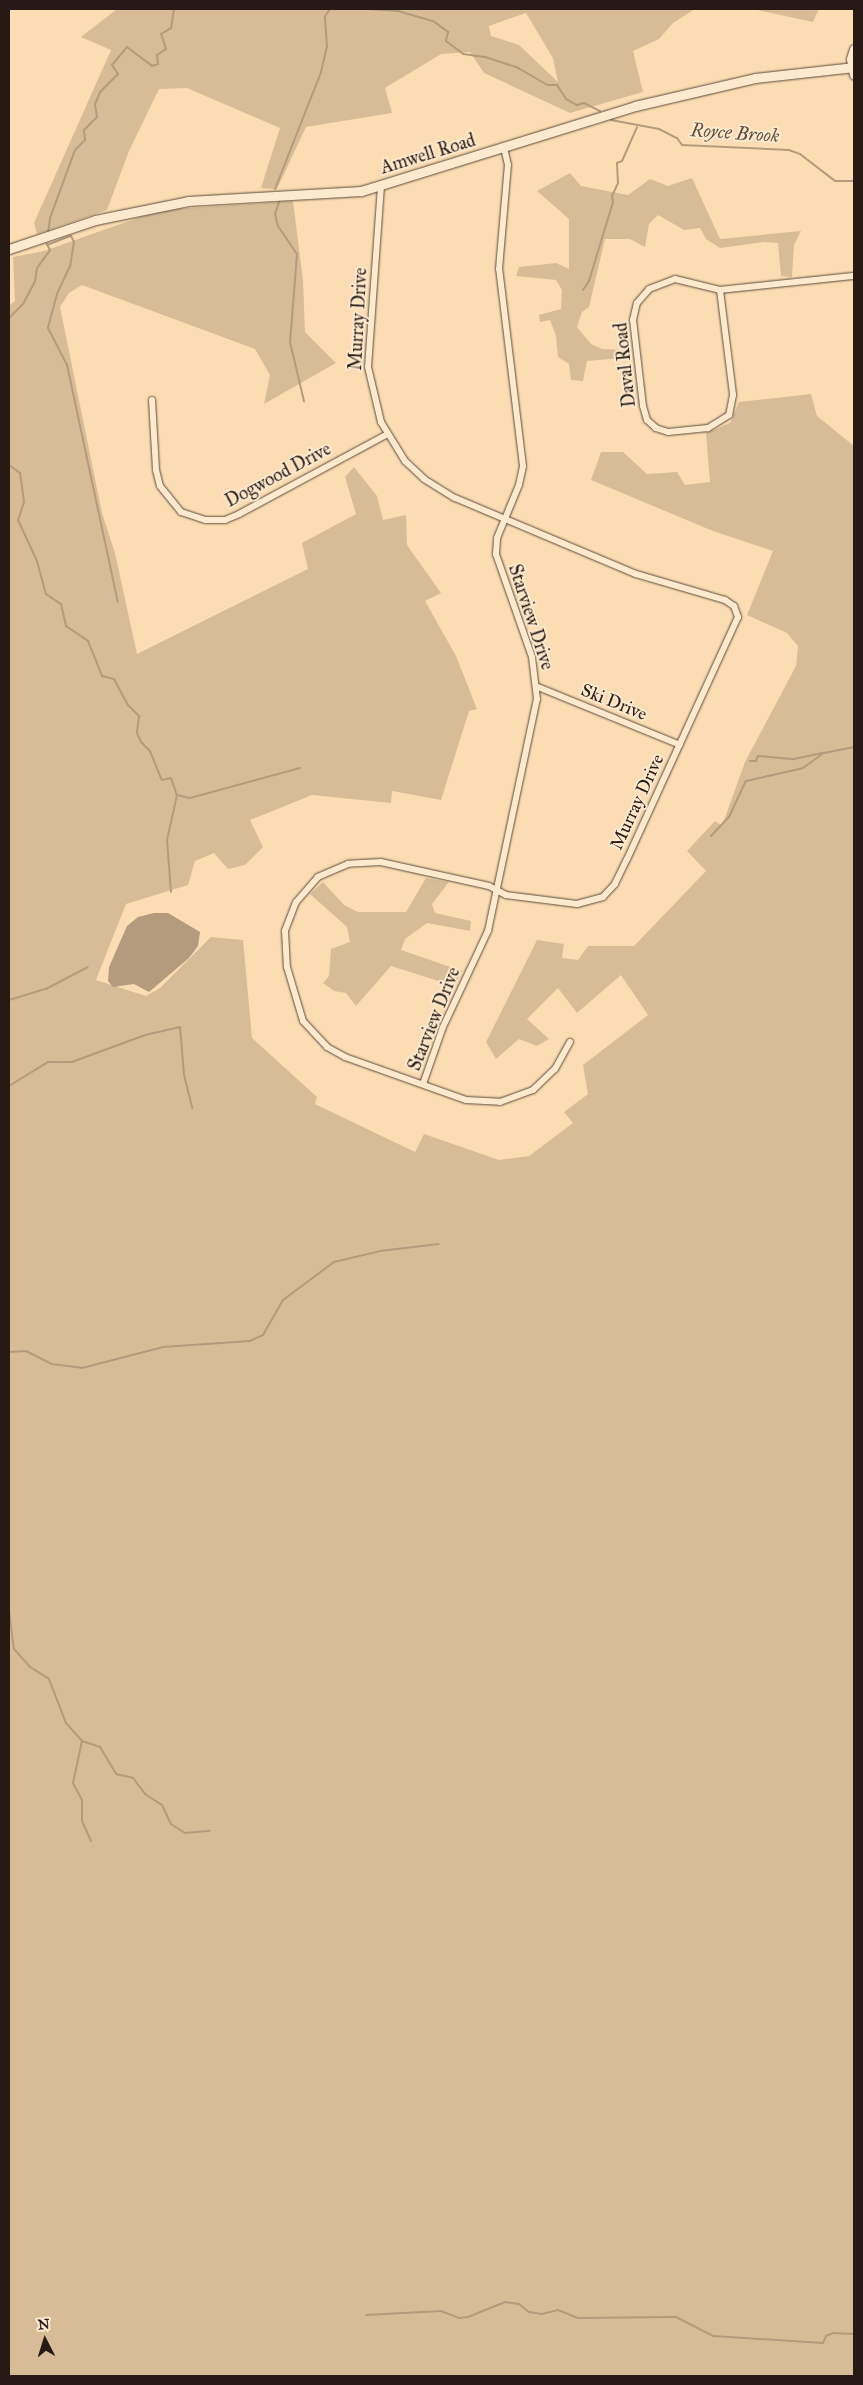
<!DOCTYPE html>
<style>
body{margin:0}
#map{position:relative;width:863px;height:2385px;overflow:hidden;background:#fcddb3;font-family:"IM FELL Great Primer",serif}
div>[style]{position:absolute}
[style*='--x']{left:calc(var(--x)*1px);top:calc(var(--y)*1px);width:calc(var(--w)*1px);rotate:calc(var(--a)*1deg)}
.green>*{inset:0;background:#d8bc98}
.water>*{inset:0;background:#b49b7d}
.stream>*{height:2px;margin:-1px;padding:0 1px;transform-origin:1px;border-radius:1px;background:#b49b7d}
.roads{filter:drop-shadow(0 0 1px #5c4b3c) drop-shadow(0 0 1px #5c4b3c)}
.street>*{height:6px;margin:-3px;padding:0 3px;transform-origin:3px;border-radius:3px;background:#fde9ce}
.secondary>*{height:9px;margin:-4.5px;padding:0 4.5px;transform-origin:4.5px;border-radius:4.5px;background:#fde9ce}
span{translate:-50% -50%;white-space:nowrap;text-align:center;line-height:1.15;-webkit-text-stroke:4px #fde9ce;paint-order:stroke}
.street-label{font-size:18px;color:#271a15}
.water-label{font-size:19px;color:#5f4e3f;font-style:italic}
.frame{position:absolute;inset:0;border:10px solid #271a15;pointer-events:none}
.north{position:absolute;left:20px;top:2315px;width:50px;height:50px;-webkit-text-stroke:4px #fde9ce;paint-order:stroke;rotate:355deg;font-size:14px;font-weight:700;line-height:20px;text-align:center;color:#271a15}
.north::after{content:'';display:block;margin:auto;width:18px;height:22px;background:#271a15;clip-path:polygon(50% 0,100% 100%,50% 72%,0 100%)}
</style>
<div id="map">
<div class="green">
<i style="clip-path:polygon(evenodd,117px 9px,695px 9px,673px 23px,659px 39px,633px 51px,643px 92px,570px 113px,484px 73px,470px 52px,441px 54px,385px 88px,392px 113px,306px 127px,277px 189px,261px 188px,280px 128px,187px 88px,159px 89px,129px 151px,107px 210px,37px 234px,34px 223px,111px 50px,81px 37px,117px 9px,526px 13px,553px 58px,558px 82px,519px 45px,491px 36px,489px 26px,526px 13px)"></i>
<i style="clip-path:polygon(753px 9px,819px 9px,813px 22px)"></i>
<i style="clip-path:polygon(570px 173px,581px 186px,628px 195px,650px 179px,668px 186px,692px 178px,720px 239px,801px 231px,794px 245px,792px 277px,781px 276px,778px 243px,764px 242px,720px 248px,706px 239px,700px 228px,684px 230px,658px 215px,649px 224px,645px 247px,630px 239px,605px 239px,589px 307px,582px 312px,577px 327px,591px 344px,602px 349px,623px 350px,622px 358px,587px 361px,583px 381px,571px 380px,569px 364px,558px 357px,556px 336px,550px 320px,540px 322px,539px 315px,561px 309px,562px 290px,556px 280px,516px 276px,519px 267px,556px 263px,569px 269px,569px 219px,537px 191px)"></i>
<i style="clip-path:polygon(293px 201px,303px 280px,305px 332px,336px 363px,264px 404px,270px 375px,255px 349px,82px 285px,69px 293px,60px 307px,102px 513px,115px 553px,137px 654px,308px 569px,302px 543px,356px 514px,345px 477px,354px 467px,377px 496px,383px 520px,406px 515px,407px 545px,441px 593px,425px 601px,456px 656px,477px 709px,469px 711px,441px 800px,392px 791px,391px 803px,312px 795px,250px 820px,263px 847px,245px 865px,228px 869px,214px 853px,195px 861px,188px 885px,126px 904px,96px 980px,146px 996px,160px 988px,211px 937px,243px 940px,252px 1038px,317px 1097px,315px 1104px,415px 1152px,424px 1134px,499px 1160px,529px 1156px,573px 1123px,564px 1112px,588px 1094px,583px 1065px,648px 1015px,621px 975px,577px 1013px,558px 988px,527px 1019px,549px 1039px,537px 1046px,519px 1039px,496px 1059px,486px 1042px,537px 940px,564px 944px,562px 958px,578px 960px,588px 946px,634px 946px,706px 871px,687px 851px,715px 821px,722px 826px,745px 762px,796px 666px,798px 646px,787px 633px,747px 615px,773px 551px,713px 531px,591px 480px,601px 452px,623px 452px,647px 474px,677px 472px,685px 485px,710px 482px,706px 433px,730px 423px,739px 402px,811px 394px,817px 416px,854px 446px,854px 2376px,9px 2376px,9px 306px,15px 301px,13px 257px,44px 251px,160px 210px)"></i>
<i style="clip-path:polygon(426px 878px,449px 882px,432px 904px,435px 913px,471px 921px,470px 931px,427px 923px,405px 939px,401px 950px,462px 971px,454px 986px,391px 966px,356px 1006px,346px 993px,334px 991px,323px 983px,329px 976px,331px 949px,350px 942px,347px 927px,310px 894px,323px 882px,344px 905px,358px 912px,406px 912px)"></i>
</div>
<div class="water">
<i style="clip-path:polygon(154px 913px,168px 913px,200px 932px,198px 946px,189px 958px,149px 992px,134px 984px,113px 987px,108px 981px,109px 967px,127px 926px,138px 917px)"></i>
</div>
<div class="stream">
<i style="--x:368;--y:9;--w:30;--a:4"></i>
<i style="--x:398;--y:11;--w:36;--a:16"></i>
<i style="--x:433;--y:21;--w:19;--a:36"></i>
<i style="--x:448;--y:32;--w:9;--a:103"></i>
<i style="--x:446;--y:41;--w:21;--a:37"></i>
<i style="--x:463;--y:54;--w:22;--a:8"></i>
<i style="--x:485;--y:57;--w:35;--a:18"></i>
<i style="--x:518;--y:68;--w:34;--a:30"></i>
<i style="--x:548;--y:85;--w:9;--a:0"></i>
<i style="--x:557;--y:85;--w:17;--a:57"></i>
<i style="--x:566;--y:99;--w:13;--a:29"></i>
<i style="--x:577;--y:105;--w:7;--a:-16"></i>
<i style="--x:584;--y:103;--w:18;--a:27"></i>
<i style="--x:611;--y:120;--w:49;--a:10.6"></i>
<i style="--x:659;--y:129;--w:20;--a:27"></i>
<i style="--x:677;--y:138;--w:9;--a:54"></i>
<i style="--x:682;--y:145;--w:107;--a:2.7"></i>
<i style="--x:789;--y:150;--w:12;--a:20"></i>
<i style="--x:800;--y:154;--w:44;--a:37.6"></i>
<i style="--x:835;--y:181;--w:19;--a:0"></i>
<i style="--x:275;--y:189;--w:126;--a:-68.5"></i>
<i style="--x:321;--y:72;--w:26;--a:-77"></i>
<i style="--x:327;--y:47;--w:31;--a:-94"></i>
<i style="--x:325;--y:16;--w:9;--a:-54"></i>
<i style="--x:279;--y:202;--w:13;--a:108"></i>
<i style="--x:275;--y:214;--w:12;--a:76"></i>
<i style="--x:278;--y:226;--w:34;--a:56"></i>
<i style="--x:297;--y:254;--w:88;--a:94.5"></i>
<i style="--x:290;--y:342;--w:61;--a:76.7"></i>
<i style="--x:48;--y:233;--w:15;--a:-82"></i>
<i style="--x:50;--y:218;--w:72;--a:-69.8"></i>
<i style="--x:75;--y:150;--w:14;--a:-45"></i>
<i style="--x:85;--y:140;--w:10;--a:-96"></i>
<i style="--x:84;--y:130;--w:18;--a:-45"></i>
<i style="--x:97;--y:117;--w:13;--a:-99"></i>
<i style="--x:95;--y:104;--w:13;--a:-67"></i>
<i style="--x:100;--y:92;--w:25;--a:-45"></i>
<i style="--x:118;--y:74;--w:11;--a:-124"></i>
<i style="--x:112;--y:65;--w:23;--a:-50"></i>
<i style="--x:127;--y:47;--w:31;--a:37"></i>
<i style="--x:152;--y:66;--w:6;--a:-18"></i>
<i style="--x:158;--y:64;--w:9;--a:-96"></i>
<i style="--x:157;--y:55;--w:11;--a:-34"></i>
<i style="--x:166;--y:49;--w:16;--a:-108"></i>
<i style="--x:161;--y:34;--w:12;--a:-31"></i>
<i style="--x:171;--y:28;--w:19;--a:-81"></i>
<i style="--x:47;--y:245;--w:26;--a:-21"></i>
<i style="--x:71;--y:236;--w:7;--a:63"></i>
<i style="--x:74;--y:242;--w:24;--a:99"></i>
<i style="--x:70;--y:266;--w:31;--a:115"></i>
<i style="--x:57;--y:294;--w:35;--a:105"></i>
<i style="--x:48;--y:328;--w:42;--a:62.8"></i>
<i style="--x:67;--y:365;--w:242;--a:77.9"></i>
<i style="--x:583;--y:290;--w:11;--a:-56"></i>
<i style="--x:589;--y:281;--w:83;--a:-73.1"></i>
<i style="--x:613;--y:202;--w:6;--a:-99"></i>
<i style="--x:612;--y:196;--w:14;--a:-65"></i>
<i style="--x:618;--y:183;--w:20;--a:-93"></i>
<i style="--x:617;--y:163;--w:5;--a:-22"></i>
<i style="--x:622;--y:161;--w:37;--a:-66"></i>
<i style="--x:9;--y:318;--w:20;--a:-45"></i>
<i style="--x:23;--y:304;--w:26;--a:-62"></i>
<i style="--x:35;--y:281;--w:13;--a:-81"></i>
<i style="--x:37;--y:268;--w:22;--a:-54"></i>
<i style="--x:50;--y:250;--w:7;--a:-117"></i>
<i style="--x:9;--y:465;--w:14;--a:36"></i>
<i style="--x:20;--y:473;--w:29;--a:82"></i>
<i style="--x:24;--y:502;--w:19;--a:108"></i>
<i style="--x:18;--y:520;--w:45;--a:65.1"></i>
<i style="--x:37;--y:561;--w:34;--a:75"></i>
<i style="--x:46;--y:594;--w:18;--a:34"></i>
<i style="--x:61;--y:604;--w:23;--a:77"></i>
<i style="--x:66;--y:626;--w:27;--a:34"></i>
<i style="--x:88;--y:641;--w:38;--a:68"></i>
<i style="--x:102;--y:676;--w:12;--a:14"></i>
<i style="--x:114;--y:679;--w:30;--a:62"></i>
<i style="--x:128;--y:705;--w:16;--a:45"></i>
<i style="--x:139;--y:716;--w:17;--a:97"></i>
<i style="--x:137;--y:733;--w:10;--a:66"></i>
<i style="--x:141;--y:742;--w:13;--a:45"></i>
<i style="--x:150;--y:751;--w:31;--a:68"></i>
<i style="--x:162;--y:780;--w:9;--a:-13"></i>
<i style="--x:171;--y:778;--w:18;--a:71"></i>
<i style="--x:177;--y:795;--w:46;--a:102.5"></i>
<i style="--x:167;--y:840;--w:52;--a:85.6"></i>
<i style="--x:750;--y:761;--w:6;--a:0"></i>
<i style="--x:756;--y:761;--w:5;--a:-68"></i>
<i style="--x:758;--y:756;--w:36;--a:5"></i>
<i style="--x:794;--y:759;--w:30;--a:-12"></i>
<i style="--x:177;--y:795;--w:13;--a:13"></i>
<i style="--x:190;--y:798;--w:114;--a:-15.3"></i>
<i style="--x:711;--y:836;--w:26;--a:-47"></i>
<i style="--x:729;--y:817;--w:40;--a:-65"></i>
<i style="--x:746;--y:781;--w:58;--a:-12.8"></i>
<i style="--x:803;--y:768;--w:26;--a:-36"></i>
<i style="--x:824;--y:753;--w:31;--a:-11"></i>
<i style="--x:9;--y:1000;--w:39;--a:-17"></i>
<i style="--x:46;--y:989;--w:47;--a:-27.6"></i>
<i style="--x:9;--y:1086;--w:46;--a:-31.6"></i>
<i style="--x:48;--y:1062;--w:24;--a:0"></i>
<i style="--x:72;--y:1062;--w:78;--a:-20.3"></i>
<i style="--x:145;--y:1035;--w:36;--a:-13"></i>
<i style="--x:180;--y:1027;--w:48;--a:85.2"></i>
<i style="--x:184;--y:1075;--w:34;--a:76"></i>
<i style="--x:9;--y:1352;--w:17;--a:-3"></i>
<i style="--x:26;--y:1351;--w:28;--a:27"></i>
<i style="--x:51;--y:1364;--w:31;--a:7"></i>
<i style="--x:82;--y:1368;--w:84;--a:-14.5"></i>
<i style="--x:163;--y:1347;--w:87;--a:-3.9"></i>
<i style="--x:250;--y:1341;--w:14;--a:-25"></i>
<i style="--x:263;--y:1335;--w:40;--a:-60.3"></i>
<i style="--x:283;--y:1300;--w:64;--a:-36.7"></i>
<i style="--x:334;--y:1262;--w:47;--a:-13.4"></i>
<i style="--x:380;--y:1251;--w:59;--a:-6.8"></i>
<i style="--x:9;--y:1610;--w:39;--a:83"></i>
<i style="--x:14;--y:1649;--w:24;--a:48"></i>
<i style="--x:30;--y:1667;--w:22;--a:32"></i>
<i style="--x:49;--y:1679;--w:47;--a:68.9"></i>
<i style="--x:66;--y:1723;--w:24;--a:48"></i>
<i style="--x:82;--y:1741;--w:43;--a:102.1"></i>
<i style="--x:73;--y:1783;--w:19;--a:62"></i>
<i style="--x:82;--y:1800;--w:21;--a:90"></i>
<i style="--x:82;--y:1821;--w:22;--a:66"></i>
<i style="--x:82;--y:1741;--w:19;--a:18"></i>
<i style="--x:100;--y:1747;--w:31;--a:59"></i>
<i style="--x:116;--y:1774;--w:17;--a:13"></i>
<i style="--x:133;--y:1778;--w:20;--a:53"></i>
<i style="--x:145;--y:1794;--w:20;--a:33"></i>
<i style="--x:162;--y:1805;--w:21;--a:65"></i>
<i style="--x:171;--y:1824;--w:17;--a:33"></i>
<i style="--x:185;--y:1833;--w:25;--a:-5"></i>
<i style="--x:366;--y:2315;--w:75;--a:-3.1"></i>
<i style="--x:441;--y:2311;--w:19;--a:21"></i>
<i style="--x:459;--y:2318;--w:9;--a:-6"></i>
<i style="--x:468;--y:2317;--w:40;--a:-22"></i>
<i style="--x:505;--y:2302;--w:14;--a:8"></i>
<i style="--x:519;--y:2304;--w:13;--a:39"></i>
<i style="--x:529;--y:2312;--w:13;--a:9"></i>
<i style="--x:542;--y:2314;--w:16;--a:-14"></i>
<i style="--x:558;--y:2310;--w:22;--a:22"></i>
<i style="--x:578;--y:2318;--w:98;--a:-0.6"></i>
<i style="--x:676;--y:2317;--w:42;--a:27.2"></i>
<i style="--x:713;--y:2336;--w:110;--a:3.6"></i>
<i style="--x:823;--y:2343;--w:8;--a:-67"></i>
<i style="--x:826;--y:2336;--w:8;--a:-23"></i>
<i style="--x:833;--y:2333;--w:21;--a:3"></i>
</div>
<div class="roads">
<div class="street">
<i style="--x:381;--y:186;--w:181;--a:94.1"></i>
<i style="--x:368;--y:367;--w:57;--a:76.7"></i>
<i style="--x:381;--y:422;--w:46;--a:58.4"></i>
<i style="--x:405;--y:461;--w:26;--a:43"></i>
<i style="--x:424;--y:479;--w:36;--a:32"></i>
<i style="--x:455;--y:498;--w:196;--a:22.8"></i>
<i style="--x:636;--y:574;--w:93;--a:16.3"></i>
<i style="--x:725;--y:600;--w:11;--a:34"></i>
<i style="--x:734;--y:606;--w:12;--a:70"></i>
<i style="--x:738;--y:617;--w:266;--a:114.6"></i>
<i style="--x:627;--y:859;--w:28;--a:116"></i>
<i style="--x:615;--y:884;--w:18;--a:133"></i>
<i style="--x:603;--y:897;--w:27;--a:165"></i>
<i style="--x:577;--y:904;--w:72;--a:-172.8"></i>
<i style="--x:506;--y:895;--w:19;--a:-152"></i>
<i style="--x:489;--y:886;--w:111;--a:-167.5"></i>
<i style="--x:381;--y:862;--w:33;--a:177"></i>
<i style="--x:348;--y:864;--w:33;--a:157"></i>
<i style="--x:318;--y:877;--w:33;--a:131"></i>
<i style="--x:296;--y:902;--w:31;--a:111"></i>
<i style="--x:285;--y:931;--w:36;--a:87"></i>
<i style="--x:287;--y:967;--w:56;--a:73.5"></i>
<i style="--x:303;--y:1021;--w:35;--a:47"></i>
<i style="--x:327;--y:1047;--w:21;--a:29"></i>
<i style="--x:345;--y:1057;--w:128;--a:19.6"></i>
<i style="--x:466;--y:1100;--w:34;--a:3"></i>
<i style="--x:500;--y:1102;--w:35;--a:-20"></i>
<i style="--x:533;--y:1090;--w:30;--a:-44"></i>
<i style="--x:555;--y:1069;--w:31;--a:-61"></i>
<i style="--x:720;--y:290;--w:106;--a:82.9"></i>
<i style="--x:733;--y:395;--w:20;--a:101"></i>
<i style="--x:729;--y:415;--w:25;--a:148"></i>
<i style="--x:708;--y:428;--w:40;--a:174.3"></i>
<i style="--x:668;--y:432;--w:13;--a:-162"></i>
<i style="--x:656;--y:428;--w:12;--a:-138"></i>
<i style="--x:647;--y:420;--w:15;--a:-106"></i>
<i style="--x:643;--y:406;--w:87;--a:-96.6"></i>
<i style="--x:633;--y:320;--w:17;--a:-77"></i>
<i style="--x:637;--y:303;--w:18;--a:-49"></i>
<i style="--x:649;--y:289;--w:28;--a:-21"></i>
<i style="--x:675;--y:279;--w:46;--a:13.7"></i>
<i style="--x:720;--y:290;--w:135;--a:-6"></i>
<i style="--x:152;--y:400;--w:70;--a:86.7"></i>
<i style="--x:156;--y:470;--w:16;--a:76"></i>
<i style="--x:160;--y:486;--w:33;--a:51"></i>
<i style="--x:181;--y:512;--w:26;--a:18"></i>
<i style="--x:206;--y:520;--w:19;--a:0"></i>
<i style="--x:225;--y:520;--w:15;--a:-23"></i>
<i style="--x:239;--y:514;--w:167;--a:-28.3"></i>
<i style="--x:538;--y:687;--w:153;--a:22.2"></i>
<i style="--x:423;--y:1084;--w:60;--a:-70.7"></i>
<i style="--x:443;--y:1027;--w:106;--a:-64.9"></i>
<i style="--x:488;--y:931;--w:237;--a:-78.1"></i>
<i style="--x:537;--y:699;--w:42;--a:-96.8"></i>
<i style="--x:532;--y:657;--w:109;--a:-109.3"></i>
<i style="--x:496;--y:554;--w:16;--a:-86"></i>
<i style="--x:497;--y:538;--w:57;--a:-67.5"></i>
<i style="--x:519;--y:485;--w:19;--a:-78"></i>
<i style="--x:523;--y:466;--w:198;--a:-96.9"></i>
<i style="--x:499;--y:269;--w:104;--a:-85.1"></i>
<i style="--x:508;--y:165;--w:18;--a:-103"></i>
</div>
<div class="secondary">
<i style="--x:854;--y:49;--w:10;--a:107"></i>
<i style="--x:851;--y:59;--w:16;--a:79"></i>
<i style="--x:9;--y:249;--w:91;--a:-18.6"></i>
<i style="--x:95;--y:220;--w:95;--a:-11.5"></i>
<i style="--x:188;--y:201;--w:173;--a:-3.3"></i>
<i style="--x:361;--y:191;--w:287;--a:-17.2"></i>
<i style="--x:635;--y:106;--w:123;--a:-13.1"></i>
<i style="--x:755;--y:78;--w:100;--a:-6.3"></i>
</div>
</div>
<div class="street-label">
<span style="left:428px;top:154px;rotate:-17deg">Amwell Road</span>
<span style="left:358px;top:319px;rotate:-87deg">Murray Drive</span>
<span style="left:625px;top:365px;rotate:-96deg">Daval Road</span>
<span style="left:278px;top:475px;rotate:-28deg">Dogwood Drive</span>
<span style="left:531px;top:617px;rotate:72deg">Starview Drive</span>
<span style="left:614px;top:702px;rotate:22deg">Ski Drive</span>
<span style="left:637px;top:802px;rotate:-65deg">Murray Drive</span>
<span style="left:434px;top:1019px;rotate:-68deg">Starview Drive</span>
</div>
<div class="water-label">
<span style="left:735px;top:133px;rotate:4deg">Royce Brook</span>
</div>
<div class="frame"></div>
<div class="north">N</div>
</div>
